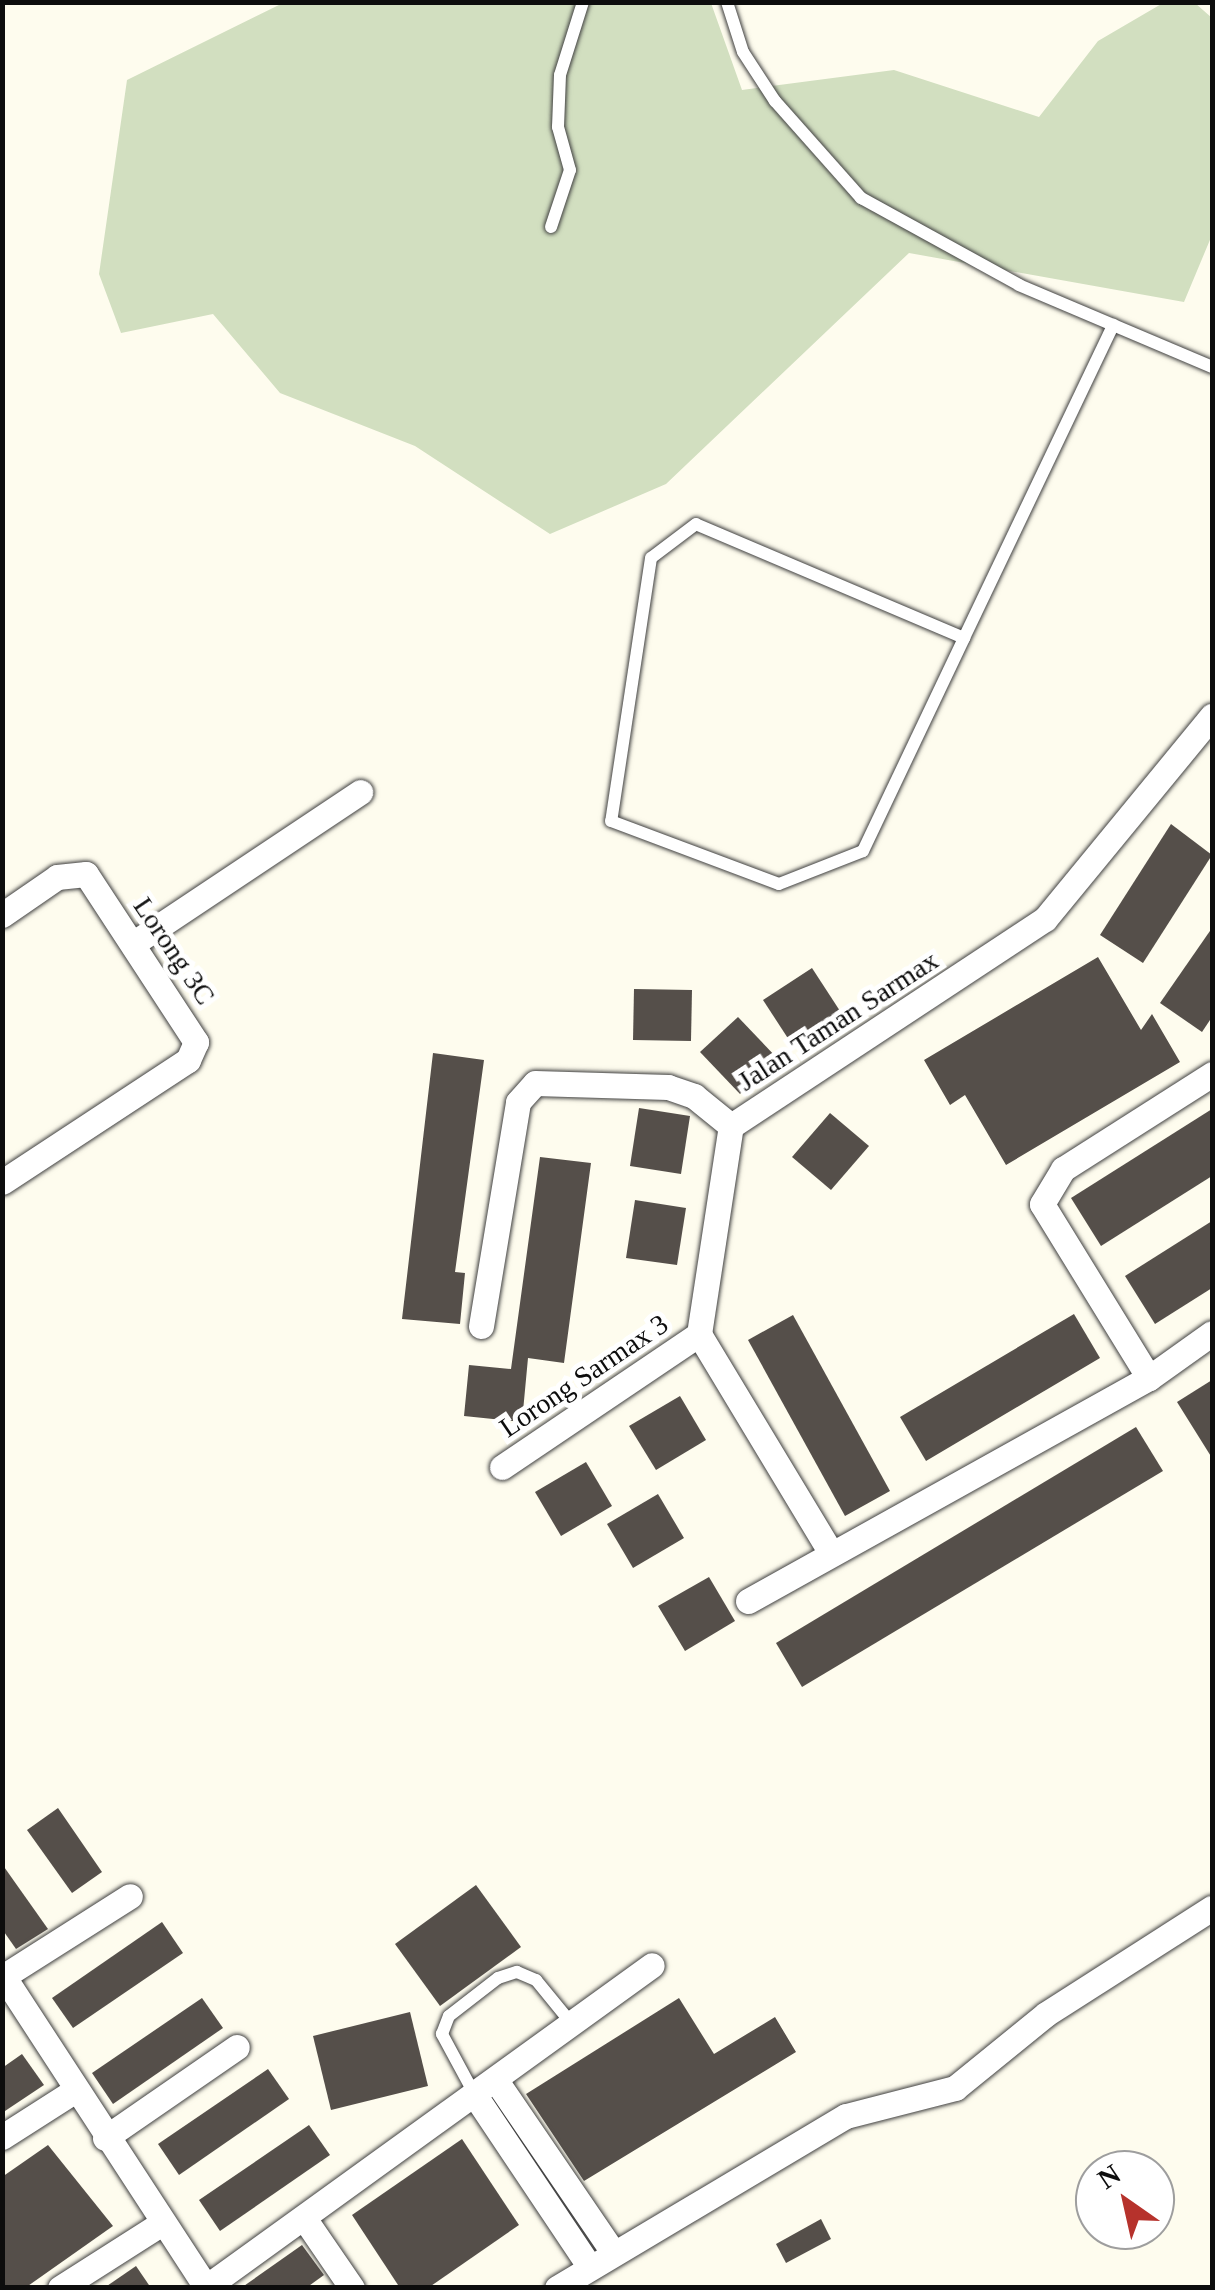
<!DOCTYPE html>
<style>
body{margin:0}
#map{position:relative;width:1215px;height:2290px;overflow:hidden;background:#fefcee;font-family:Georgia,serif}
div>[style]{position:absolute}
[style*='--x']{left:calc(var(--x)*1px);top:calc(var(--y)*1px);width:calc(var(--w)*1px);rotate:calc(var(--a)*1deg)}
.cemetery>*{inset:0;background:#d2dfc0}
.building>*{inset:0;background:#554f4a}
.roads{filter:drop-shadow(0 0 2px #404040) drop-shadow(0 0 2px #404040)}
.lane>*{height:12px;margin:-6px;padding:0 6px;transform-origin:6px;border-radius:6px;background:#fff}
.street>*{height:25px;margin:-12.5px;padding:0 12.5px;transform-origin:12.5px;border-radius:12.5px;background:#fff}
span{translate:-50% -50%;white-space:nowrap;text-align:center;line-height:1.15;-webkit-text-stroke:10px #fff;paint-order:stroke}
.street-label{font-size:28px;color:#0d0d0d}
.frame{position:absolute;inset:0;border:5px solid #0d0d0d;pointer-events:none}
.north{position:absolute;left:1075px;top:2150px;width:100px;height:100px;box-sizing:border-box;background:#fff;border:2px solid #9e9e9e;border-radius:50%;rotate:326deg;font-size:28px;font-weight:700;line-height:40px;text-align:center;color:#0d0d0d}
.north::after{content:'';display:block;margin:auto;width:35px;height:45px;background:#b6322c;clip-path:polygon(50% 0,100% 100%,50% 72%,0 100%)}
</style>
<div id="map">
<div class="cemetery">
<i style="clip-path:polygon(283px 3px,711px 3px,742px 90px,894px 70px,1039px 117px,1098px 41px,1163px 3px,1195px 3px,1212px 18px,1212px 235px,1184px 302px,909px 253px,666px 484px,550px 534px,415px 446px,280px 393px,213px 314px,121px 333px,99px 274px,127px 80px)"></i>
</div>
<div class="building">
<i style="clip-path:polygon(1171px 824px,1212px 855px,1143px 963px,1100px 935px)"></i>
<i style="clip-path:polygon(1212px 928px,1212px 1017px,1202px 1032px,1160px 1003px)"></i>
<i style="clip-path:polygon(1098px 957px,1141px 1030px,1152px 1014px,1180px 1062px,1006px 1165px,965px 1095px,950px 1105px,924px 1060px)"></i>
<i style="clip-path:polygon(812px 968px,840px 1011px,791px 1043px,763px 1000px)"></i>
<i style="clip-path:polygon(634px 989px,692px 990px,691px 1041px,633px 1040px)"></i>
<i style="clip-path:polygon(738px 1017px,778px 1059px,740px 1094px,700px 1052px)"></i>
<i style="clip-path:polygon(433px 1053px,484px 1060px,455px 1272px,465px 1273px,460px 1324px,402px 1319px)"></i>
<i style="clip-path:polygon(639px 1108px,690px 1116px,681px 1174px,630px 1166px)"></i>
<i style="clip-path:polygon(1212px 1109px,1212px 1176px,1101px 1246px,1071px 1198px)"></i>
<i style="clip-path:polygon(830px 1113px,869px 1146px,831px 1190px,792px 1157px)"></i>
<i style="clip-path:polygon(540px 1157px,591px 1163px,564px 1363px,528px 1358px,522px 1422px,464px 1416px,469px 1365px,511px 1369px)"></i>
<i style="clip-path:polygon(635px 1200px,686px 1208px,677px 1265px,626px 1258px)"></i>
<i style="clip-path:polygon(1212px 1221px,1212px 1288px,1155px 1324px,1125px 1276px)"></i>
<i style="clip-path:polygon(1074px 1314px,1100px 1358px,926px 1461px,900px 1417px)"></i>
<i style="clip-path:polygon(793px 1315px,890px 1491px,845px 1516px,748px 1340px)"></i>
<i style="clip-path:polygon(1212px 1380px,1212px 1458px,1177px 1402px)"></i>
<i style="clip-path:polygon(680px 1396px,706px 1440px,656px 1470px,629px 1426px)"></i>
<i style="clip-path:polygon(1136px 1427px,1163px 1471px,802px 1687px,776px 1643px)"></i>
<i style="clip-path:polygon(586px 1462px,612px 1506px,561px 1536px,535px 1492px)"></i>
<i style="clip-path:polygon(658px 1494px,684px 1538px,633px 1568px,607px 1524px)"></i>
<i style="clip-path:polygon(709px 1577px,735px 1621px,685px 1651px,658px 1606px)"></i>
<i style="clip-path:polygon(58px 1808px,102px 1872px,72px 1893px,27px 1830px)"></i>
<i style="clip-path:polygon(2px 1864px,48px 1929px,16px 1949px,2px 1929px)"></i>
<i style="clip-path:polygon(476px 1885px,521px 1947px,440px 2006px,395px 1944px)"></i>
<i style="clip-path:polygon(162px 1922px,183px 1953px,73px 2028px,52px 1998px)"></i>
<i style="clip-path:polygon(202px 1998px,223px 2028px,113px 2104px,92px 2073px)"></i>
<i style="clip-path:polygon(679px 1998px,714px 2054px,775px 2017px,796px 2052px,584px 2181px,526px 2094px)"></i>
<i style="clip-path:polygon(410px 2012px,428px 2086px,331px 2110px,313px 2036px)"></i>
<i style="clip-path:polygon(22px 2054px,44px 2085px,2px 2113px,2px 2068px)"></i>
<i style="clip-path:polygon(268px 2069px,289px 2099px,179px 2175px,158px 2144px)"></i>
<i style="clip-path:polygon(309px 2125px,330px 2155px,220px 2231px,199px 2200px)"></i>
<i style="clip-path:polygon(462px 2139px,519px 2225px,428px 2288px,400px 2288px,352px 2215px)"></i>
<i style="clip-path:polygon(48px 2145px,113px 2226px,25px 2288px,2px 2288px,2px 2177px)"></i>
<i style="clip-path:polygon(821px 2219px,831px 2239px,786px 2263px,776px 2244px)"></i>
<i style="clip-path:polygon(302px 2245px,324px 2275px,306px 2288px,241px 2288px)"></i>
<i style="clip-path:polygon(136px 2266px,151px 2288px,104px 2288px)"></i>
</div>
<div class="roads">
<div class="lane">
<i style="--x:727;--y:2;--w:52;--a:72.3"></i>
<i style="--x:743;--y:52;--w:59;--a:56.9"></i>
<i style="--x:775;--y:101;--w:130;--a:48.4"></i>
<i style="--x:861;--y:198;--w:180;--a:28.8"></i>
<i style="--x:1019;--y:285;--w:210;--a:23"></i>
<i style="--x:551;--y:227;--w:60;--a:-71.6"></i>
<i style="--x:570;--y:170;--w:45;--a:-105.6"></i>
<i style="--x:558;--y:127;--w:52;--a:-87.8"></i>
<i style="--x:560;--y:75;--w:77;--a:-72.5"></i>
<i style="--x:964;--y:638;--w:291;--a:-157"></i>
<i style="--x:696;--y:524;--w:56;--a:142.9"></i>
<i style="--x:651;--y:558;--w:266;--a:98.6"></i>
<i style="--x:611;--y:821;--w:179;--a:20.6"></i>
<i style="--x:779;--y:884;--w:90;--a:-21.4"></i>
<i style="--x:863;--y:851;--w:236;--a:-64.6"></i>
<i style="--x:964;--y:638;--w:347;--a:-64.5"></i>
<i style="--x:476;--y:2097;--w:72;--a:-118.4"></i>
<i style="--x:442;--y:2034;--w:19;--a:-69"></i>
<i style="--x:449;--y:2016;--w:62;--a:-37.8"></i>
<i style="--x:498;--y:1978;--w:20;--a:-18"></i>
<i style="--x:517;--y:1972;--w:21;--a:23"></i>
<i style="--x:536;--y:1980;--w:57;--a:50.7"></i>
</div>
<div class="street">
<i style="--x:2;--y:915;--w:67;--a:-34.6"></i>
<i style="--x:57;--y:877;--w:29;--a:-6"></i>
<i style="--x:86;--y:874;--w:201;--a:56.8"></i>
<i style="--x:196;--y:1042;--w:20;--a:114"></i>
<i style="--x:188;--y:1060;--w:222;--a:146.7"></i>
<i style="--x:134;--y:943;--w:272;--a:-33.7"></i>
<i style="--x:481;--y:1326;--w:227;--a:-80.6"></i>
<i style="--x:518;--y:1102;--w:25;--a:-48"></i>
<i style="--x:535;--y:1083;--w:133;--a:1.7"></i>
<i style="--x:668;--y:1087;--w:28;--a:19"></i>
<i style="--x:694;--y:1096;--w:48;--a:39"></i>
<i style="--x:1149;--y:1378;--w:204;--a:-121.6"></i>
<i style="--x:1042;--y:1204;--w:41;--a:-59"></i>
<i style="--x:1063;--y:1169;--w:177;--a:-32.5"></i>
<i style="--x:502;--y:1467;--w:238;--a:-34"></i>
<i style="--x:831;--y:1553;--w:256;--a:-121.1"></i>
<i style="--x:699;--y:1334;--w:210;--a:-81.3"></i>
<i style="--x:731;--y:1126;--w:376;--a:-33.4"></i>
<i style="--x:1045;--y:919;--w:263;--a:-50.6"></i>
<i style="--x:748;--y:1601;--w:459;--a:-29.1"></i>
<i style="--x:1149;--y:1378;--w:77;--a:-35.5"></i>
<i style="--x:2;--y:1974;--w:374;--a:56.9"></i>
<i style="--x:4;--y:1976;--w:149;--a:-32.4"></i>
<i style="--x:497;--y:2082;--w:206;--a:55.7"></i>
<i style="--x:476;--y:2097;--w:205;--a:56.2"></i>
<i style="--x:2;--y:2137;--w:85;--a:-32.6"></i>
<i style="--x:105;--y:2138;--w:160;--a:-34.6"></i>
<i style="--x:304;--y:2218;--w:85;--a:55.6"></i>
<i style="--x:60;--y:2288;--w:121;--a:-32.5"></i>
<i style="--x:205;--y:2288;--w:551;--a:-35.85"></i>
<i style="--x:557;--y:2288;--w:336;--a:-30.8"></i>
<i style="--x:846;--y:2116;--w:113;--a:-14.4"></i>
<i style="--x:955;--y:2088;--w:117;--a:-39.1"></i>
<i style="--x:1046;--y:2014;--w:197;--a:-32.6"></i>
</div>
</div>
<div class="street-label">
<span style="left:174px;top:951px;rotate:56deg">Lorong 3C</span>
<span style="left:838px;top:1021px;rotate:-33deg">Jalan Taman Sarmax</span>
<span style="left:584px;top:1376px;rotate:-34deg">Lorong Sarmax 3</span>
</div>
<div class="frame"></div>
<div class="north">N</div>
</div>
